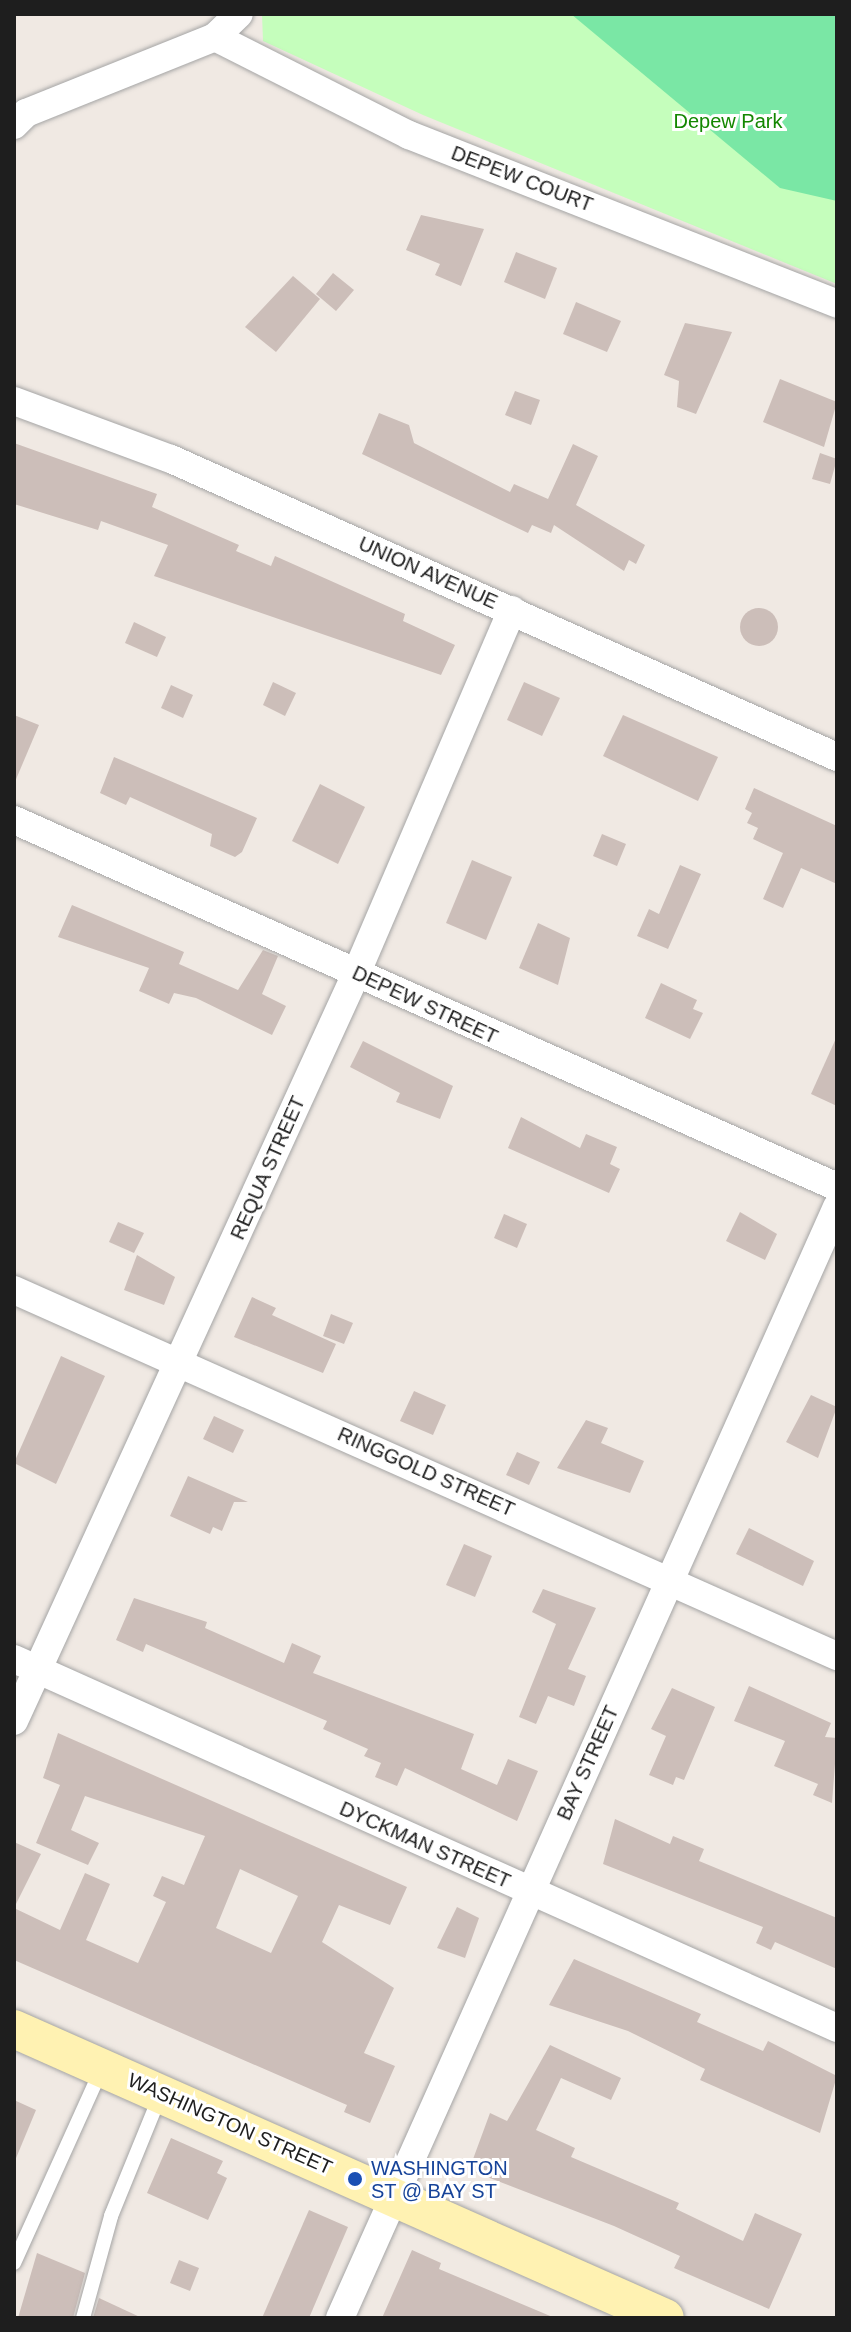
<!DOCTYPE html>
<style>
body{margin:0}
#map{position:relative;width:851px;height:2332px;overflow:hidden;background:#f0e9e3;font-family:Helvetica,sans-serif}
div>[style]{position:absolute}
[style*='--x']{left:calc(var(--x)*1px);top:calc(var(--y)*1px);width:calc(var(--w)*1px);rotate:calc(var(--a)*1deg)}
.park>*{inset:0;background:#c5febc}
.pitch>*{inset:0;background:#7ae7a5}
.building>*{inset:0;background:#ccbeb9}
.round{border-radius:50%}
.roads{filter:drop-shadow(0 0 2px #a5a5a5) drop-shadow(0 0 2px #a5a5a5)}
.lane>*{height:14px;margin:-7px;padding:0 7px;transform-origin:7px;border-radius:7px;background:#fff}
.street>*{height:28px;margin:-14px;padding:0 14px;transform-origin:14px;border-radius:14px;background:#fff}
.secondary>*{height:38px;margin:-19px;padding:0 19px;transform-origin:19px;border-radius:19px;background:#fff2b2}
.dots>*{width:22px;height:22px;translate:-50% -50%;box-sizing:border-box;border:4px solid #fff;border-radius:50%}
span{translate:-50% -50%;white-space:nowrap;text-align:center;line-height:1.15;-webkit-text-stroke:6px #fff;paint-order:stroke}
.park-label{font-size:20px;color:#138701}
.street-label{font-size:20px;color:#1e1e1e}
.transit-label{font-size:20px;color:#164399}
.left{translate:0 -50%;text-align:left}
.frame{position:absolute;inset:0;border:16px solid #1e1e1e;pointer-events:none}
</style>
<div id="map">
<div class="park">
<i style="clip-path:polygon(262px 14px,837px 14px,837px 284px,423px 115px,263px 41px)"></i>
</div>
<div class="pitch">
<i style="clip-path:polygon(571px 14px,837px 14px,837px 201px,780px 188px)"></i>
</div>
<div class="building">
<i style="clip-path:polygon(421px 215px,484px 229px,461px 286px,435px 275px,440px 264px,406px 250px)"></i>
<i style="clip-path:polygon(516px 252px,557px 268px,545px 299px,504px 282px)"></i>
<i style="clip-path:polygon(333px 273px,354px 290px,336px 311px,316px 294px)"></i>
<i style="clip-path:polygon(293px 276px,320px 299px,276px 352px,245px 327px)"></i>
<i style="clip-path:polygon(576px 302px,621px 321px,607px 352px,563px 334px)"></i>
<i style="clip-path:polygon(685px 323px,732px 332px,696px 414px,677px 407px,679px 381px,664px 375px)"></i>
<i style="clip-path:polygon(780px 379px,837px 402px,824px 447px,763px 422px)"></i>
<i style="clip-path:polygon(515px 391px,540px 400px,531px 425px,505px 415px)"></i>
<i style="clip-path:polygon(379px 413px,409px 425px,414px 443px,510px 492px,514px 484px,548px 499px,573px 444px,598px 456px,576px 505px,645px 545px,636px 564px,629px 560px,624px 571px,554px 525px,551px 533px,532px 525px,528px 533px,362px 454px)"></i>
<i style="clip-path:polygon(14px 443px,157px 494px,152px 507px,239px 545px,236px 551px,271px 566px,275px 556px,405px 614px,403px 621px,455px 645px,441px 675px,154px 576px,168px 545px,101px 521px,98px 530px,14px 504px)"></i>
<i style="clip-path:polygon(820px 453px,837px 459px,830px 484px,812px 479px)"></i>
<i class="round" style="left:740px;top:608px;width:38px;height:38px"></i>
<i style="clip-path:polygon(134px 622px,166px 637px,157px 657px,125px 643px)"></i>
<i style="clip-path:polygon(273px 682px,296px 693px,285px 716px,263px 705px)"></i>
<i style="clip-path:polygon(524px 682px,560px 698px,542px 736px,507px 720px)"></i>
<i style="clip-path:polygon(171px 685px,193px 695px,183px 718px,161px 708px)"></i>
<i style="clip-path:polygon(14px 715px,39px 725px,14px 784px)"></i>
<i style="clip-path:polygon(623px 715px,718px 757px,698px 801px,603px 756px)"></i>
<i style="clip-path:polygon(114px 757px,257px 818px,242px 852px,235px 857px,210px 846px,212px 834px,130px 797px,126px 805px,100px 793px)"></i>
<i style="clip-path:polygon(320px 784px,365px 807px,338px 864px,292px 841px)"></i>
<i style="clip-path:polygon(754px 788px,837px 826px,837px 884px,801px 868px,783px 908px,763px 899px,783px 853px,753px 839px,758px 828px,747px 823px,752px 813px,745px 809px)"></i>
<i style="clip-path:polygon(602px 834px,626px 844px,617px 866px,593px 856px)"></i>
<i style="clip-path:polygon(472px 860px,512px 877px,486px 940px,446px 923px)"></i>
<i style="clip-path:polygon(680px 865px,701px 874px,668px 949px,637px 936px,649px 909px,659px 914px)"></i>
<i style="clip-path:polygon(72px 905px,184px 952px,179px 964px,238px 990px,263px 950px,278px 956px,262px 994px,286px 1006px,272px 1035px,196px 998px,174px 993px,169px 1004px,139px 991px,149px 968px,58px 937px)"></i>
<i style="clip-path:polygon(538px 923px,570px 938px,558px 985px,519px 968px)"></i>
<i style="clip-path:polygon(661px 983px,697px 1000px,693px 1009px,703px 1013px,690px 1039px,645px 1018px)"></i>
<i style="clip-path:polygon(837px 1036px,837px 1106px,811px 1094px)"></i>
<i style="clip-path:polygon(363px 1041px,453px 1086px,440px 1119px,396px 1102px,400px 1093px,350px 1067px)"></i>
<i style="clip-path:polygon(521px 1117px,580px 1148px,586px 1134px,617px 1147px,610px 1164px,620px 1169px,609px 1193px,508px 1148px)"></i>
<i style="clip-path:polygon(740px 1212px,777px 1234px,765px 1260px,726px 1241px)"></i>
<i style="clip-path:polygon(504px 1214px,527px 1224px,517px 1248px,494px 1238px)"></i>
<i style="clip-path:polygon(118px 1222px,144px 1233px,134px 1253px,109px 1242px)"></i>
<i style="clip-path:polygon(137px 1255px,175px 1277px,164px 1305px,124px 1290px)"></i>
<i style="clip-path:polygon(252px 1297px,276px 1308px,272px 1315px,336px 1344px,323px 1373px,234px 1337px)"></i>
<i style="clip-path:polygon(331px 1314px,353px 1323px,344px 1344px,323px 1336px)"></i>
<i style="clip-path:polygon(61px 1356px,105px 1376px,56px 1484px,14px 1463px)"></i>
<i style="clip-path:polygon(414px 1391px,446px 1405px,433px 1435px,400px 1421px)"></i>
<i style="clip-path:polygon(811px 1395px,837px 1407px,818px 1458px,786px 1442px)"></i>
<i style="clip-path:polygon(214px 1416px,244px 1430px,233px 1453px,203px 1439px)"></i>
<i style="clip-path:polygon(586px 1420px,608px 1428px,601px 1443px,644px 1461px,630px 1493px,557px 1468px)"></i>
<i style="clip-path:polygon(517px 1452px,540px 1462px,529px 1485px,506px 1475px)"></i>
<i style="clip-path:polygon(188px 1476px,248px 1502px,234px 1502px,222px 1531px,213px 1527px,210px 1534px,170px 1516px)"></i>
<i style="clip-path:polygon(749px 1528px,814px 1561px,803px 1586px,736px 1554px)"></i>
<i style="clip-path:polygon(464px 1544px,492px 1556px,475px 1597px,446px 1585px)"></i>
<i style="clip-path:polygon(543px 1589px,596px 1608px,568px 1669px,586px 1676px,574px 1706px,548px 1696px,536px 1724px,519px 1717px,556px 1624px,532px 1612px)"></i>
<i style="clip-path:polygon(134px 1598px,207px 1622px,205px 1628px,284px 1663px,292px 1643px,321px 1656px,313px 1673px,474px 1734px,461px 1769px,497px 1785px,508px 1759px,538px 1771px,517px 1821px,405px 1768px,397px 1786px,375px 1777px,381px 1763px,364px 1756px,368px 1749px,323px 1729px,327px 1721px,146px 1644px,143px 1652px,116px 1640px)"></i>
<i style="clip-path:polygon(749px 1686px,831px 1723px,825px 1737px,837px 1738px,832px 1803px,813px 1795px,818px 1784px,774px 1766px,785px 1741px,734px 1721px)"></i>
<i style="clip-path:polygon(672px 1688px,715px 1707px,684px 1780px,676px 1777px,673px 1785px,649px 1775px,666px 1736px,651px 1729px)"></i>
<i style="clip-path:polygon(evenodd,58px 1733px,407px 1887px,390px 1925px,339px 1905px,322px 1942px,394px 1988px,364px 2053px,395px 2066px,370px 2123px,344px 2112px,347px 2105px,14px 1960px,14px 1842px,41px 1854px,14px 1908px,60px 1930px,85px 1873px,110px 1884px,86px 1940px,138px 1963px,166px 1902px,153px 1896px,162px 1876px,184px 1885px,205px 1836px,85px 1796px,71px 1830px,99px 1843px,88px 1865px,36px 1843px,60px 1785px,43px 1778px,58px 1733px,240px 1869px,298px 1896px,271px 1953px,216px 1928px,240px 1869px)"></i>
<i style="clip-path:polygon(615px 1819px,670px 1844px,673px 1836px,704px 1849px,699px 1861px,837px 1918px,837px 1969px,775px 1942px,771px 1950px,756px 1943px,763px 1927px,603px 1864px)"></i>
<i style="clip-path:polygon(457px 1907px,479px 1918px,465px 1958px,437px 1948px)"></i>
<i style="clip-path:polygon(574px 1959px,701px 2014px,697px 2022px,763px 2051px,768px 2041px,837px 2076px,820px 2133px,700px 2080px,705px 2069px,628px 2031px,549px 2005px)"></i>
<i style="clip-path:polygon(550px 2045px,621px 2078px,611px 2100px,561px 2078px,536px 2130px,575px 2148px,571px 2157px,679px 2203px,676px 2209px,743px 2241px,755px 2213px,802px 2234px,769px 2309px,674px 2268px,680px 2256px,614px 2226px,469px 2170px,490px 2113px,507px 2121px)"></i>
<i style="clip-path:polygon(14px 2100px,36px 2110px,14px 2163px)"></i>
<i style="clip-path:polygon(171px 2138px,223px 2161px,217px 2173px,227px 2178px,208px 2220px,147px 2193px)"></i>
<i style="clip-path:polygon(309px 2210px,348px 2227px,309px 2318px,262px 2318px)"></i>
<i style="clip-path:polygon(412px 2250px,441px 2263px,439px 2269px,555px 2318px,382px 2318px)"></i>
<i style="clip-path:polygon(37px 2253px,85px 2273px,73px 2318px,18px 2318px)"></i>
<i style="clip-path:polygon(179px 2260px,199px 2268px,190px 2291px,170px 2283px)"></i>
<i style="clip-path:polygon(99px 2298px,142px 2318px,93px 2318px)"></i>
</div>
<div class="roads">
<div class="lane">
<i style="--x:14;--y:2263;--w:214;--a:-65.7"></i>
<i style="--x:83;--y:2318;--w:106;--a:-74.6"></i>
<i style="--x:111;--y:2216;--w:130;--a:-67.8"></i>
</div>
<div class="street">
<i style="--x:215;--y:37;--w:217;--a:26.8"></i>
<i style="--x:409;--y:135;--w:460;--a:21.5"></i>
<i style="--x:14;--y:125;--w:17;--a:-45"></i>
<i style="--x:26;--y:113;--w:204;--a:-21.9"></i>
<i style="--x:215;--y:37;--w:33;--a:-44"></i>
<i style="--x:14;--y:401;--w:167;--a:20.3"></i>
<i style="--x:171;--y:459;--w:730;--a:24.11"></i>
<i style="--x:14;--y:820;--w:901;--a:24.03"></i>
<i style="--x:14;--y:1290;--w:901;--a:23.98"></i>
<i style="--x:14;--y:1659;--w:902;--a:24.15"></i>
<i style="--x:14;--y:1721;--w:822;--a:-65.4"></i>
<i style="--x:356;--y:974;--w:396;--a:-66.8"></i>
<i style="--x:340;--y:2318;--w:1217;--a:-65.9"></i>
</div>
<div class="secondary">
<i style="--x:14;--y:2029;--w:712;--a:23.94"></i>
</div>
</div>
<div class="dots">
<i style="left:355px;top:2179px;background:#1a4fb4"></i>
</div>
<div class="park-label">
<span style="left:728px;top:121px">Depew Park</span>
</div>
<div class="street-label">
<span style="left:522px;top:179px;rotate:21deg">DEPEW COURT</span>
<span style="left:428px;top:573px;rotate:24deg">UNION AVENUE</span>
<span style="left:425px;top:1005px;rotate:25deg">DEPEW STREET</span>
<span style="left:268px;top:1168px;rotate:-66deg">REQUA STREET</span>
<span style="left:426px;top:1472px;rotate:24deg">RINGGOLD STREET</span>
<span style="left:588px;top:1763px;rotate:-66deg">BAY STREET</span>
<span style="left:425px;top:1845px;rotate:24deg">DYCKMAN STREET</span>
<span style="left:230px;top:2124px;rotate:24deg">WASHINGTON STREET</span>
</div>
<div class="transit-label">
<span class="left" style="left:371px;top:2180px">WASHINGTON<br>ST @ BAY ST</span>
</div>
<div class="frame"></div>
</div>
